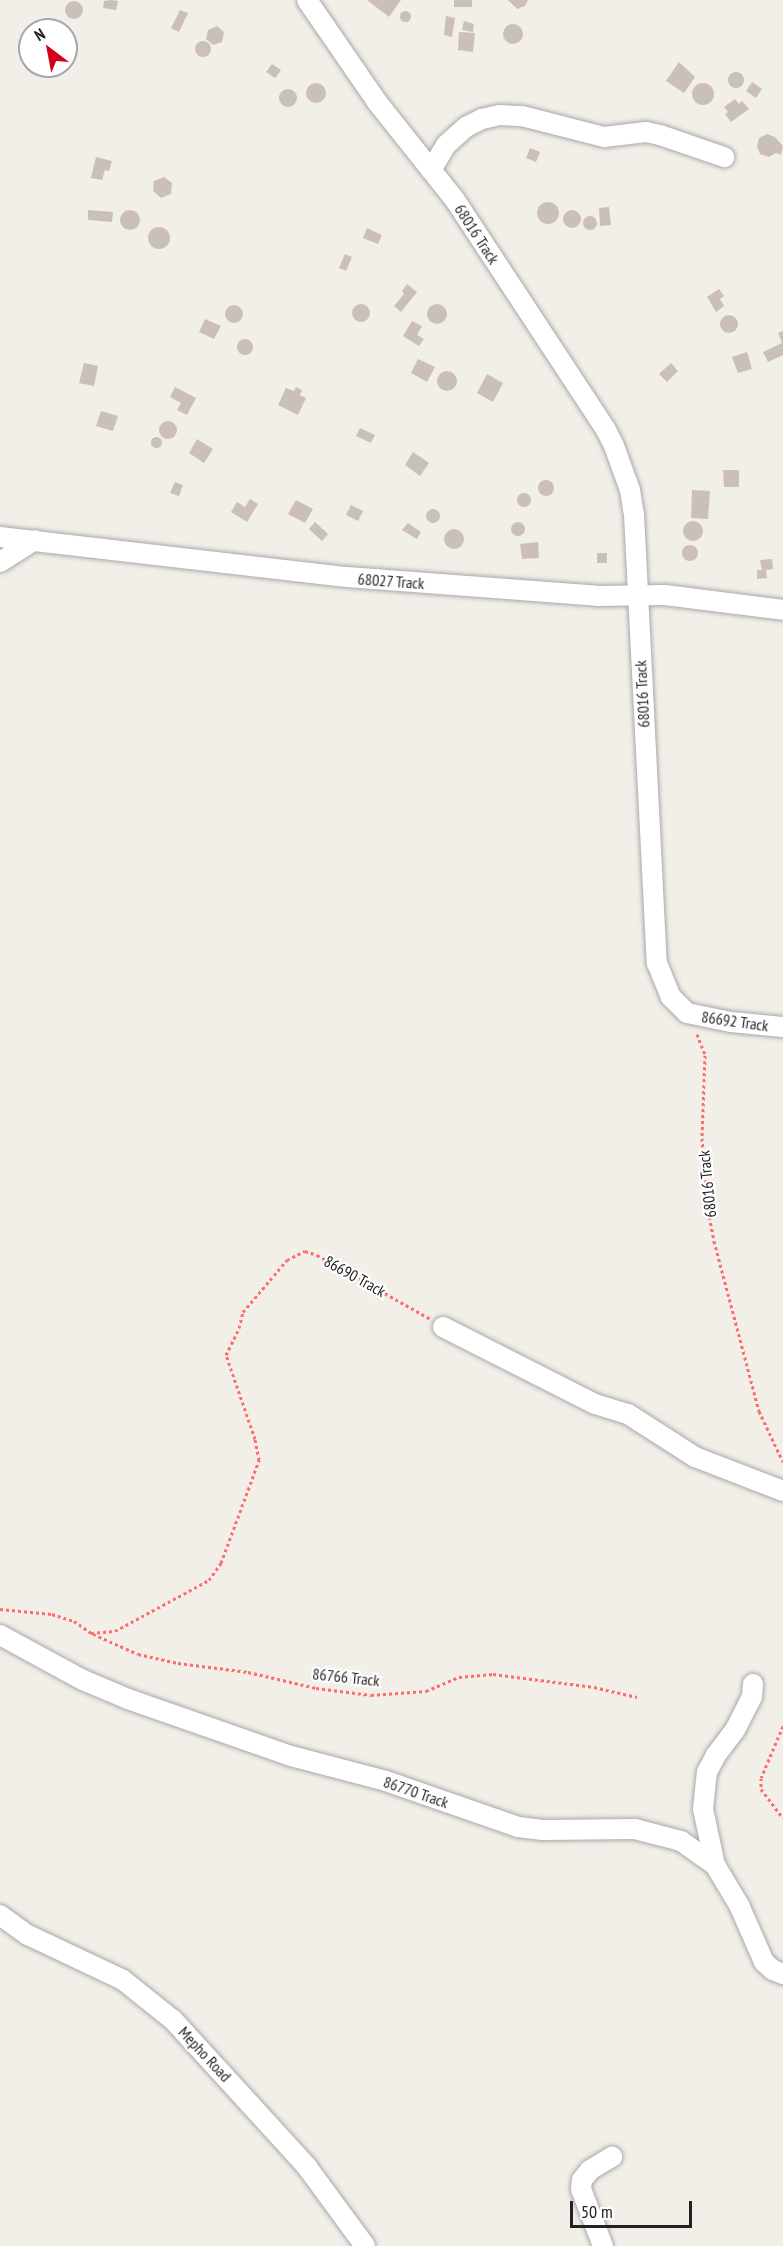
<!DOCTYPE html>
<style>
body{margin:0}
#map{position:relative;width:783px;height:2246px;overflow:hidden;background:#f2eee8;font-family:"PT Sans Narrow",sans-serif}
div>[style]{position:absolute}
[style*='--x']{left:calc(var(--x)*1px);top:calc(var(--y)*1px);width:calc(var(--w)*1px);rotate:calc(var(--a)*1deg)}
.building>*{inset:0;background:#cbbfbb}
.round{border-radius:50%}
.path>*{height:3px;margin-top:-1.5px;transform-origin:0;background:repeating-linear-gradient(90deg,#ff6c6e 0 3px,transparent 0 6px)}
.roads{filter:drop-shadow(0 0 2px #a9a9a9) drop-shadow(0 0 2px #a9a9a9)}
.minor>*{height:20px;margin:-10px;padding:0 10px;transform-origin:10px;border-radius:10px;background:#fff}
span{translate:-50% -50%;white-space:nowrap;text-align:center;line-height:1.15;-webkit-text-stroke:4.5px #fff;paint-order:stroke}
.street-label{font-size:16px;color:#222}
.north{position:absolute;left:18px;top:18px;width:60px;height:60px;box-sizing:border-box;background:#fff;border:2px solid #a7a7a7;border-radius:50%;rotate:328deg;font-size:16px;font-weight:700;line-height:24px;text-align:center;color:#222}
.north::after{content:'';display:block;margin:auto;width:21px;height:27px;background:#d30018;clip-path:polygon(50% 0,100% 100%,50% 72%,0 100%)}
.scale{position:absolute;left:570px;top:2201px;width:122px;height:27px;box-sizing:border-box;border:3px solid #222;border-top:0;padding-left:8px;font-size:18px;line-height:21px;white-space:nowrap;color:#222;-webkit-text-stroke:4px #fff;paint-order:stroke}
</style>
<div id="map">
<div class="building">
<i style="clip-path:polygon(111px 0,118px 1px,116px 10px,103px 8px,104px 1px)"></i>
<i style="clip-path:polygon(367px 0,401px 0,389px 17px)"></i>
<i style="clip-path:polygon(454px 0,472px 0,472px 7px,454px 7px)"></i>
<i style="clip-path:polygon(508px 0,528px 0,525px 6px,517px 9px)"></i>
<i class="round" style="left:65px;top:1px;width:18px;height:18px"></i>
<i style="clip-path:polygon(180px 10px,188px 13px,179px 32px,171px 28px)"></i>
<i class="round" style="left:399.5px;top:10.5px;width:11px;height:11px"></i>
<i style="clip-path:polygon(446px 16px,455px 18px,452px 37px,444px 35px)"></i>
<i style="clip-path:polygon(464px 21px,474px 24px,473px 32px,462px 30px)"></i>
<i class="round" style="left:503px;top:24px;width:20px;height:20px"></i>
<i style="clip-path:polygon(217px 26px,224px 32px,222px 42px,213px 45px,206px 39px,208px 30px)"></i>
<i style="clip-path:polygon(459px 32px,475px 33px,473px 52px,458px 50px)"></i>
<i class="round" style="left:195px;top:41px;width:16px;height:16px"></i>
<i style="clip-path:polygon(679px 62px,695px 77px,684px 93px,666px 81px)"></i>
<i style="clip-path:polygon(272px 64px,281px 70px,275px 78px,266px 72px)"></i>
<i class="round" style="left:728px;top:72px;width:16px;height:16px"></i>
<i style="clip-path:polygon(752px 82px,762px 89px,756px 98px,746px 91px)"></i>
<i class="round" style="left:306px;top:83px;width:20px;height:20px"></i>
<i class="round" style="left:692px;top:83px;width:22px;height:22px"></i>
<i class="round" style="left:279px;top:89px;width:18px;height:18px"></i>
<i style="clip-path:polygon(735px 99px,739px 104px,742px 101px,749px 109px,731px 122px,725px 114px,728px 112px,724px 107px)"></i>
<i style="clip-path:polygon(767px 134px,775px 137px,783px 146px,781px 155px,776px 153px,769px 157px,760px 154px,757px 146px,759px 138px)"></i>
<i style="clip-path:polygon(530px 148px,540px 152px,536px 162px,526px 158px)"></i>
<i style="clip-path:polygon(96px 157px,112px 161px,109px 171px,105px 170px,102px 180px,91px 178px)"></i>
<i style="clip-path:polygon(164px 177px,172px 183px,171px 194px,161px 198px,153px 191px,154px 181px)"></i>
<i class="round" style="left:537px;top:202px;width:22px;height:22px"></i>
<i style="clip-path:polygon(609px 207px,611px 225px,600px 226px,599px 208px)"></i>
<i class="round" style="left:563px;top:210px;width:18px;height:18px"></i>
<i style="clip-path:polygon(88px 210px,113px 212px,112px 222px,88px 220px)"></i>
<i class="round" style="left:120px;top:210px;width:20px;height:20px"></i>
<i class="round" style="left:583px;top:216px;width:14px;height:14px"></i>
<i class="round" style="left:148px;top:227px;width:22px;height:22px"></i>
<i style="clip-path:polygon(367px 228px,382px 235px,378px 244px,363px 238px)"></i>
<i style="clip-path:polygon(345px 254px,352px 257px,346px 271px,339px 268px)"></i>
<i style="clip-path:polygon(407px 284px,417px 292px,401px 312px,394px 306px,404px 294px,402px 291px)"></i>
<i style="clip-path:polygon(719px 289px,724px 296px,720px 299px,724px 306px,716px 312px,707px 297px)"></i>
<i class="round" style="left:427px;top:304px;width:20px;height:20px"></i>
<i class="round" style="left:352px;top:304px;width:18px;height:18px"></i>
<i class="round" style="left:225px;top:305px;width:18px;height:18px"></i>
<i class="round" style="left:720px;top:315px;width:18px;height:18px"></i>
<i style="clip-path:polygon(205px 319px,221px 326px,214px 339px,199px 332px)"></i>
<i style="clip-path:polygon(412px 321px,422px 326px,417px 335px,424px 339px,419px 346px,403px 336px)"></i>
<i style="clip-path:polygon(783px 331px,783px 355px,768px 362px,763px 352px,782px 343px,778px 333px)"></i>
<i class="round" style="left:237px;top:339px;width:16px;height:16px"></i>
<i style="clip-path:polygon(747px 352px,752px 369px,738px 373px,732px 357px)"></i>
<i style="clip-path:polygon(418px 359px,435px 367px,427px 382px,411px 373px)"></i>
<i style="clip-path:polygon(84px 363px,98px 366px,94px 386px,79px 383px)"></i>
<i style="clip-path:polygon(671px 363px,678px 371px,667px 382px,659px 374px)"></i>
<i class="round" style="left:437px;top:371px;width:20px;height:20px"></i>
<i style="clip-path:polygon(487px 374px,503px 383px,493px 402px,477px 393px)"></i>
<i style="clip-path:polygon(175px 387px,196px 398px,187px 415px,177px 410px,181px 403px,170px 397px)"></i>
<i style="clip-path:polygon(296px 387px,302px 390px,300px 395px,306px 398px,298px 415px,278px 405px,286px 388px,294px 391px)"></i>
<i style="clip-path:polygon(101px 411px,118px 416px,113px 431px,96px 426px)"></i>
<i class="round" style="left:159px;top:421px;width:18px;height:18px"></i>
<i style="clip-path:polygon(360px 428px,375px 435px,371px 443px,356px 436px)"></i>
<i class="round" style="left:150.5px;top:436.5px;width:11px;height:11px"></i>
<i style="clip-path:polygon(197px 439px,213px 449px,204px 463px,189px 453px)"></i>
<i style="clip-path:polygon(413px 452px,429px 463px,420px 476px,405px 465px)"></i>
<i style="clip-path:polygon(723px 470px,739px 470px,739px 487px,724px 487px)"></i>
<i class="round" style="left:538px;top:480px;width:16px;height:16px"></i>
<i style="clip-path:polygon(175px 482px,183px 485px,179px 496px,170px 493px)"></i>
<i style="clip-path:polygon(692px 490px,710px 491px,708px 519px,691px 518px)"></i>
<i class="round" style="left:517px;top:493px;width:14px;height:14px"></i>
<i style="clip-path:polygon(250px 499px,258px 504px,247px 522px,231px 512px,237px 502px,245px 507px)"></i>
<i style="clip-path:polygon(296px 500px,313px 509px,305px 523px,288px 514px)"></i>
<i style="clip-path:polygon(351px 505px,363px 511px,358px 521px,346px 515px)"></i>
<i class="round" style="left:426px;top:509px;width:14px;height:14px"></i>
<i class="round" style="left:683px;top:521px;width:20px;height:20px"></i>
<i class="round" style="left:511px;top:522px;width:14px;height:14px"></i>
<i style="clip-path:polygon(315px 522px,328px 534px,322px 541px,309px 529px)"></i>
<i style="clip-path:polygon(408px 523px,421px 532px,417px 539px,402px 530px)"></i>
<i class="round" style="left:444px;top:529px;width:20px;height:20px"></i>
<i style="clip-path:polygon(538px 542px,539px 558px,522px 559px,520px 544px)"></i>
<i class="round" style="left:682px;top:545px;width:16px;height:16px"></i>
<i style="clip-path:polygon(597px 553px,607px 553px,607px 563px,597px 563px)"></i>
<i style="clip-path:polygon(772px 559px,773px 569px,766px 570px,767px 578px,757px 579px,757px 570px,762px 570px,760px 560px)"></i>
</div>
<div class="path">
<i style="--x:697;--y:1034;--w:22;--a:69"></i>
<i style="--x:705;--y:1055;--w:83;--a:92.1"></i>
<i style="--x:702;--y:1138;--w:67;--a:85.7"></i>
<i style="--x:707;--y:1205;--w:37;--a:79"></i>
<i style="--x:714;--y:1241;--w:176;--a:75.2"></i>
<i style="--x:759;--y:1411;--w:56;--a:64.8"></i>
<i style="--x:0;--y:1609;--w:52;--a:5.5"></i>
<i style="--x:52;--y:1614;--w:23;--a:18"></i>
<i style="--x:74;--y:1621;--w:21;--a:35"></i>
<i style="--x:91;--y:1633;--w:24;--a:-5"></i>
<i style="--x:115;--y:1631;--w:107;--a:-28.5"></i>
<i style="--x:209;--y:1580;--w:21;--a:-55"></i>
<i style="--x:221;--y:1563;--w:110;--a:-69.7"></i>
<i style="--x:259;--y:1460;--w:21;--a:-101"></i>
<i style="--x:255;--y:1439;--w:89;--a:-109"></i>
<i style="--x:226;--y:1355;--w:30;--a:-64"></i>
<i style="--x:239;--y:1328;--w:16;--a:-76"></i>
<i style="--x:243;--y:1312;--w:68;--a:-49.8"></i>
<i style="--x:287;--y:1260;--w:20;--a:-27"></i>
<i style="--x:305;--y:1251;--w:13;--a:18"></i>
<i style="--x:317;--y:1255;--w:129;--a:29.4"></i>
<i style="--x:93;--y:1634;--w:49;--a:24"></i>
<i style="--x:138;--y:1654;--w:41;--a:12.7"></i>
<i style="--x:178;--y:1663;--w:71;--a:7.3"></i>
<i style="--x:248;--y:1672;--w:70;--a:13.2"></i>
<i style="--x:316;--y:1688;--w:55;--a:7.3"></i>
<i style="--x:371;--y:1695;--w:55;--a:-4.2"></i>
<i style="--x:426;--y:1691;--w:36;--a:-23"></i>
<i style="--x:459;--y:1677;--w:34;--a:-5"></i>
<i style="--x:493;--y:1674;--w:102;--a:7.3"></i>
<i style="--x:594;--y:1687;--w:44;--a:13.1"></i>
<i style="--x:783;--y:1726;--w:56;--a:112.9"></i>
<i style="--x:761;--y:1778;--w:11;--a:90"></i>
<i style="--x:761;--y:1789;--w:36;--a:53"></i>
</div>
<div class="roads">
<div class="minor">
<i style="--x:307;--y:0;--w:124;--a:55.5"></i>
<i style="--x:377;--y:102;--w:125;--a:51.5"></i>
<i style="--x:455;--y:200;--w:275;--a:56.7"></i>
<i style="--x:606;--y:430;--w:18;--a:63"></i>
<i style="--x:614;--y:446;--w:47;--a:70"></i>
<i style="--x:630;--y:490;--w:24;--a:81"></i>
<i style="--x:634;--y:514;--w:450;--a:87.1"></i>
<i style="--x:657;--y:963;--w:37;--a:68"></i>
<i style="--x:671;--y:997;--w:23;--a:45"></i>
<i style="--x:687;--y:1013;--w:45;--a:11.6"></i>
<i style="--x:731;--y:1022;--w:52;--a:5.5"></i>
<i style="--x:431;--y:170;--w:29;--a:-59"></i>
<i style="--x:446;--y:145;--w:27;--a:-42"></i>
<i style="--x:466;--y:127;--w:18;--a:-27"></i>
<i style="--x:482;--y:119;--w:18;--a:-13"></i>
<i style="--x:500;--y:115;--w:22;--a:3"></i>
<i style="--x:522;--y:116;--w:85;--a:14.4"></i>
<i style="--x:604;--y:137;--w:42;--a:-6.8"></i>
<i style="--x:646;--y:132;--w:14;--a:12"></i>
<i style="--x:660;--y:135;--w:68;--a:19"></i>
<i style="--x:0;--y:537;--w:349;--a:6.6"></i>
<i style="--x:347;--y:577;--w:251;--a:4.3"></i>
<i style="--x:597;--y:596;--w:68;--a:-0.8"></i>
<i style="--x:665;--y:595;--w:119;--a:7.2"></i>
<i style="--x:0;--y:562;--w:41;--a:-32.2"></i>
<i style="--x:443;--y:1327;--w:170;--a:26.9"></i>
<i style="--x:595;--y:1404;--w:34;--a:17"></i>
<i style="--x:628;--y:1414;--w:80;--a:32.7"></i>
<i style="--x:695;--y:1457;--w:94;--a:21.1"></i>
<i style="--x:0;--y:1635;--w:94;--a:28.5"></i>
<i style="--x:83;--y:1680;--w:49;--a:22.9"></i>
<i style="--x:128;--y:1699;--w:173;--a:19.3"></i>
<i style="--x:291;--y:1756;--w:98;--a:14.7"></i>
<i style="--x:386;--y:1781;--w:140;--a:19.2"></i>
<i style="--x:518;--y:1827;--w:25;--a:7"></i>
<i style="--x:543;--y:1830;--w:92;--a:-0.6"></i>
<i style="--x:635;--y:1829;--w:48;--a:14.6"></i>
<i style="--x:681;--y:1841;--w:42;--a:35.2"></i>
<i style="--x:715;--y:1865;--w:47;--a:59"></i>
<i style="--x:739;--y:1905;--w:62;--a:66.3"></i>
<i style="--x:764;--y:1962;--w:12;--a:42"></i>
<i style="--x:773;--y:1970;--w:11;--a:22"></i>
<i style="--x:715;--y:1865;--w:57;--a:-102.1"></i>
<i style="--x:703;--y:1809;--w:37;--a:-84"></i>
<i style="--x:707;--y:1772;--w:19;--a:-62"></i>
<i style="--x:716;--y:1755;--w:31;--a:-53"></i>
<i style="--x:735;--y:1730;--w:38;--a:-63"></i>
<i style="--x:752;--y:1696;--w:12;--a:-85"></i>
<i style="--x:0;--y:1915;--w:34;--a:36"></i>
<i style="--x:28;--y:1935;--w:105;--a:25.3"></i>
<i style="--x:123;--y:1980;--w:64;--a:38.7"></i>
<i style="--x:173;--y:2020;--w:199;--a:47.6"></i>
<i style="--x:307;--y:2167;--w:98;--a:53.7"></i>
<i style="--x:603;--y:2246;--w:61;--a:-111.1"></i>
<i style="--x:581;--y:2189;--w:9;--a:-84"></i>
<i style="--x:582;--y:2180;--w:13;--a:-51"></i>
<i style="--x:590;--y:2170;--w:26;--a:-31"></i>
</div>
</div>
<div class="street-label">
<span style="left:477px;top:234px;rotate:57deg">68016 Track</span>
<span style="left:391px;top:581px;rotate:4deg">68027 Track</span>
<span style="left:642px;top:694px;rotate:-93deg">68016 Track</span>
<span style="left:735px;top:1021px;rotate:8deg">86692 Track</span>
<span style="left:707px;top:1184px;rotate:-96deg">68016 Track</span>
<span style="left:355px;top:1276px;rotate:29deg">86690 Track</span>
<span style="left:346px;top:1677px;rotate:6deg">86766 Track</span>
<span style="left:416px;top:1792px;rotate:19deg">86770 Track</span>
<span style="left:205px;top:2054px;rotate:47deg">Mepho Road</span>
</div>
<div class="north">N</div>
<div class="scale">50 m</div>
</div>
